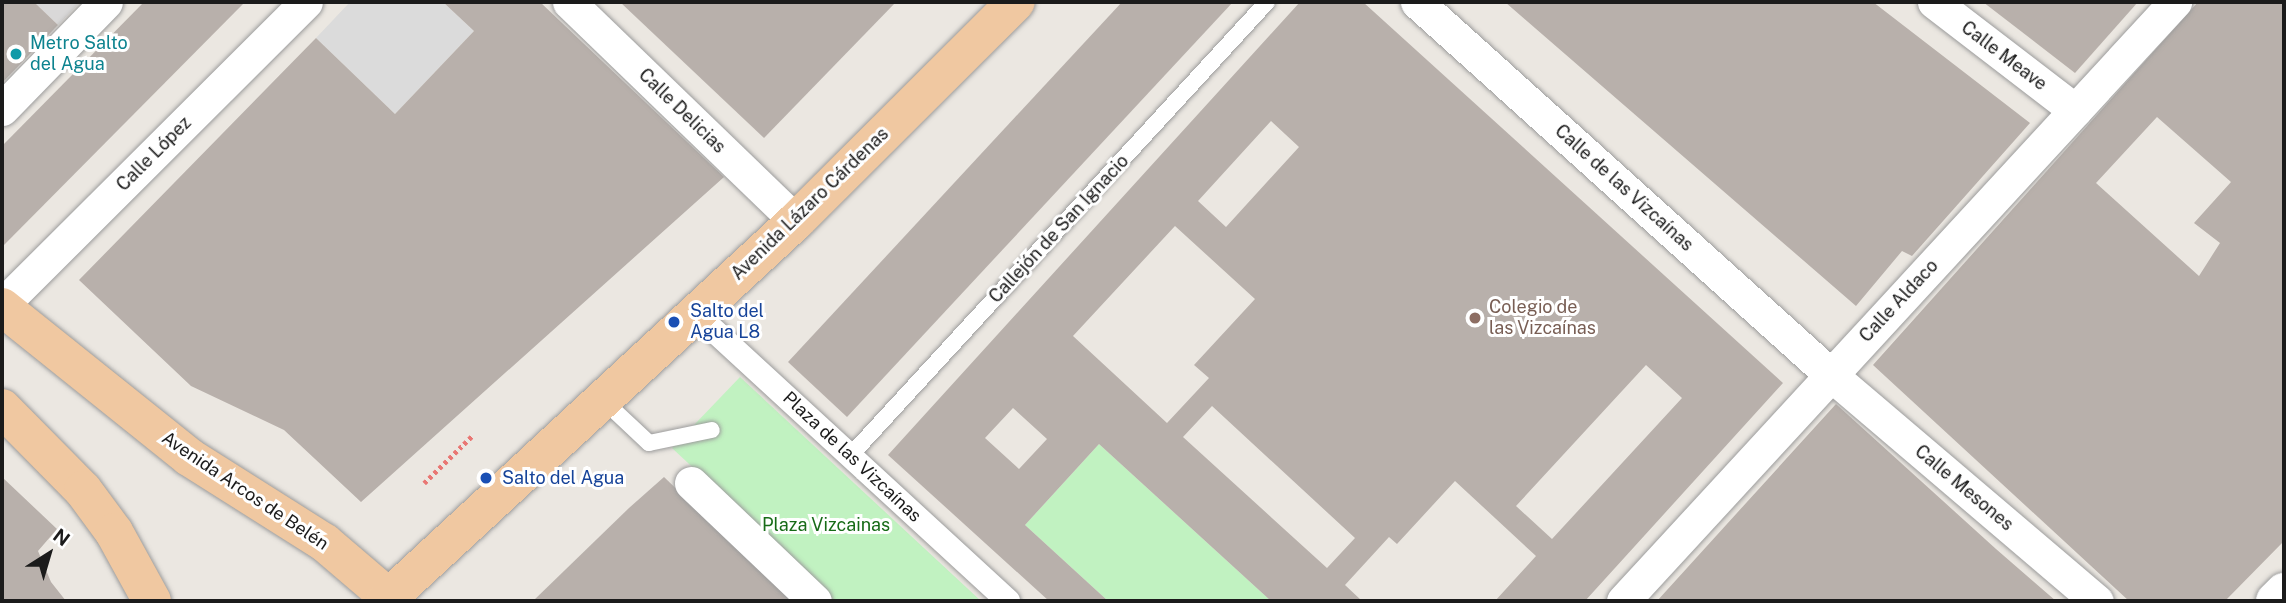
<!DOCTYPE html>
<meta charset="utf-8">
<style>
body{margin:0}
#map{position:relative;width:2286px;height:603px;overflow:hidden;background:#ebe7e1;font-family:"Public Sans",sans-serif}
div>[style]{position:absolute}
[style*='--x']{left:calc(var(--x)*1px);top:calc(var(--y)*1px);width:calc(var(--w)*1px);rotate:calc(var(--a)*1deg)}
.residential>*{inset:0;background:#d9d8d8}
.park>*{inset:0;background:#c1f2c1}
.parking>*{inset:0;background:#dbdbdb}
.building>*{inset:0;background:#b8b0ab}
.path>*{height:4.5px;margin-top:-2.25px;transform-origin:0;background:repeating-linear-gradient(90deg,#e97774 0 3.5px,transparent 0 7px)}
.roads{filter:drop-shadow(0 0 2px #9c9c9c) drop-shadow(0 0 2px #9c9c9c)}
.service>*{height:16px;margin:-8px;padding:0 8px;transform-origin:8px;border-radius:8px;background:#fff}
.pedestrian>*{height:24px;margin:-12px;padding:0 12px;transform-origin:12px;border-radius:12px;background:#fff}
.minor>*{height:33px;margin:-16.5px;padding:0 16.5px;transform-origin:16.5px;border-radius:16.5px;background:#fff}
.tertiary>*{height:38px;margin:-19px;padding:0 19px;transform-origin:19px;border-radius:19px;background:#fff}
.primary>*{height:38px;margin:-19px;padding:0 19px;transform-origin:19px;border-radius:19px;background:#f0c8a1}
.dots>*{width:19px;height:19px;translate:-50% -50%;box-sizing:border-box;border:4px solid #fff;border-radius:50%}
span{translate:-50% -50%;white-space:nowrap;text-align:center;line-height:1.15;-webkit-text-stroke:6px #fff;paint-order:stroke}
.culture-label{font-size:18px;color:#0d838f}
.left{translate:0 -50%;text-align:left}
.street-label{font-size:18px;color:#1b1b1b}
.education-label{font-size:18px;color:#785e54}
.transit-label{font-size:18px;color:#164399}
.park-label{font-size:18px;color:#176b17}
.frame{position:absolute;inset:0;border:4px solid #1b1b1b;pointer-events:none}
.north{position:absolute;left:14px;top:519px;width:70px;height:70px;-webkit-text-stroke:5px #fff;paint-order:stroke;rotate:37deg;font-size:19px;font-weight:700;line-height:28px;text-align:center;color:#1b1b1b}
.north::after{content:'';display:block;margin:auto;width:24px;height:32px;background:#1b1b1b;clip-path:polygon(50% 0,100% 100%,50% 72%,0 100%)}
</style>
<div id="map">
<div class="residential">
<i style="clip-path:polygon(34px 2px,80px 2px,58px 25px)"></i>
</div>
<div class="park">
<i style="clip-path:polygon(740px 377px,981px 601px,835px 601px,672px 448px)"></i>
<i style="clip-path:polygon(1099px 444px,1271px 601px,1108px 601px,1025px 525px)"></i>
</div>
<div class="parking">
<i style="clip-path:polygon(350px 2px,443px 2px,474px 31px,395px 114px,316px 38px)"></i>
</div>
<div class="building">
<i style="clip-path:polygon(2px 2px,34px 2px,58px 25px,2px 83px)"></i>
<i style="clip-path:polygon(144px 2px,245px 2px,2px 247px,2px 146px)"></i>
<i style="clip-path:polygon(443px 2px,540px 2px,724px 177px,361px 502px,284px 430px,191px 386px,79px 280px,316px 38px,395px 114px,474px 31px)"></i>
<i style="clip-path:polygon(620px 2px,896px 2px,764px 138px)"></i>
<i style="clip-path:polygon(1122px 2px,1233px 2px,847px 417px,788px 362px)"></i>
<i style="clip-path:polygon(evenodd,1300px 2px,1363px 2px,1783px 383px,1585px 601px,1495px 601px,1536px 556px,1455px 481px,1397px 544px,1389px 537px,1345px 585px,1362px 601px,1271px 601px,1099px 444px,1025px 525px,1108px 601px,1049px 601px,888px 455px,1300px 2px,1271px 121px,1299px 147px,1226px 227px,1198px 201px,1271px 121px,1300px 2px,1175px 226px,1255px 299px,1194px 365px,1209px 378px,1167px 423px,1073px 336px,1175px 226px,1300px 2px,1646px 365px,1682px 398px,1552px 539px,1516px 506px,1646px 365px,1300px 2px,1212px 406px,1355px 538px,1327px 568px,1183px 437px,1212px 406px,1300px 2px,1013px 408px,1047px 439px,1019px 469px,985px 438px,1013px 408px)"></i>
<i style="clip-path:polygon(1505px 2px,1873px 2px,2030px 123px,1912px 256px,1902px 251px,1856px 306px)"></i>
<i style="clip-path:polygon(1983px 2px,2138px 2px,2075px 73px)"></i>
<i style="clip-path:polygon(evenodd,2198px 2px,2284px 2px,2284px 541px,2225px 601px,2129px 601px,1873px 365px,2198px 2px,2157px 117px,2231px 182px,2194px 223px,2220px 243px,2199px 276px,2096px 183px,2157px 117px)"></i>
<i style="clip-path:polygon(1836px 404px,1996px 549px,2056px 601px,1657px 601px)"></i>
<i style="clip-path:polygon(2px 477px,57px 529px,38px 551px,51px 582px,66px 601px,2px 601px)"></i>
<i style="clip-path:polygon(664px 477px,793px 601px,533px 601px,629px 508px)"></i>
</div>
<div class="path">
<i style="--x:424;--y:483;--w:67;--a:-44.4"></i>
</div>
<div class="roads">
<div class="service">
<i style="--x:603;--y:400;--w:63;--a:43.1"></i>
<i style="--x:649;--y:443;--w:64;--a:-11.7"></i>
<i style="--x:850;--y:456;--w:616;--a:-47.43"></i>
</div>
<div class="pedestrian">
<i style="--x:696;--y:314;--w:424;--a:42.6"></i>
</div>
<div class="minor">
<i style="--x:569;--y:2;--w:315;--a:44"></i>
<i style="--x:1417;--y:2;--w:557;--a:42.02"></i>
<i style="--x:1831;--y:375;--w:349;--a:40.4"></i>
<i style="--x:1934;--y:2;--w:178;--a:37.5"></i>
<i style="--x:2;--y:109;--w:149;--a:-45.8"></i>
<i style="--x:2;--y:305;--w:429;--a:-44.9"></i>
<i style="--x:691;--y:483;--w:171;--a:43.6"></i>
<i style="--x:1623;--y:601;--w:815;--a:-47.34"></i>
</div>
<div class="tertiary">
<i style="--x:2275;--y:601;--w:13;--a:-45"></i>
</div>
<div class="primary">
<i style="--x:2;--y:307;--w:240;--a:38.7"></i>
<i style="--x:189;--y:457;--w:161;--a:32.3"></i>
<i style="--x:325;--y:543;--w:89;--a:40.5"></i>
<i style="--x:2;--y:408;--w:115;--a:45.4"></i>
<i style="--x:83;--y:490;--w:52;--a:53.6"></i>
<i style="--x:114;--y:532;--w:79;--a:61.2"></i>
<i style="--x:385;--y:601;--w:560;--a:-42.76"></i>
<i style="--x:796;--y:221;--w:310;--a:-44.9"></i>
</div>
</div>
<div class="dots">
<i style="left:16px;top:54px;background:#0f9aa8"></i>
<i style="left:1475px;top:318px;background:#8d6e63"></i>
<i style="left:674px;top:322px;background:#1a4fb4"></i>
<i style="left:486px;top:478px;background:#1a4fb4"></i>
</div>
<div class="culture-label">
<span class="left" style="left:30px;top:54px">Metro Salto<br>del Agua</span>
</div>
<div class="street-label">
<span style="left:2004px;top:56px;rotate:37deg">Calle Meave</span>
<span style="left:682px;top:111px;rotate:44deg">Calle Delicias</span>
<span style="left:154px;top:154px;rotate:-45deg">Calle López</span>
<span style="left:1624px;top:188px;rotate:42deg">Calle de las Vizcaínas</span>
<span style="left:810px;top:204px;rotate:-44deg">Avenida Lázaro Cárdenas</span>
<span style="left:1059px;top:229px;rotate:-47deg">Callejón de San Ignacio</span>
<span style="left:1899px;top:301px;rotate:-47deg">Calle Aldaco</span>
<span style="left:852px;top:457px;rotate:43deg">Plaza de las Vizcaínas</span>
<span style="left:1964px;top:488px;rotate:40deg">Calle Mesones</span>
<span style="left:245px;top:491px;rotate:34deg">Avenida Arcos de Belén</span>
</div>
<div class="education-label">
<span class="left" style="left:1489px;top:318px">Colegio de<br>las Vizcaínas</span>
</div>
<div class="transit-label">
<span class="left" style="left:690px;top:322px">Salto del<br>Agua L8</span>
<span class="left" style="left:502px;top:478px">Salto del Agua</span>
</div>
<div class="park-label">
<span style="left:826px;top:525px">Plaza Vizcainas</span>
</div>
<div class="frame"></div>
<div class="north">N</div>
</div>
